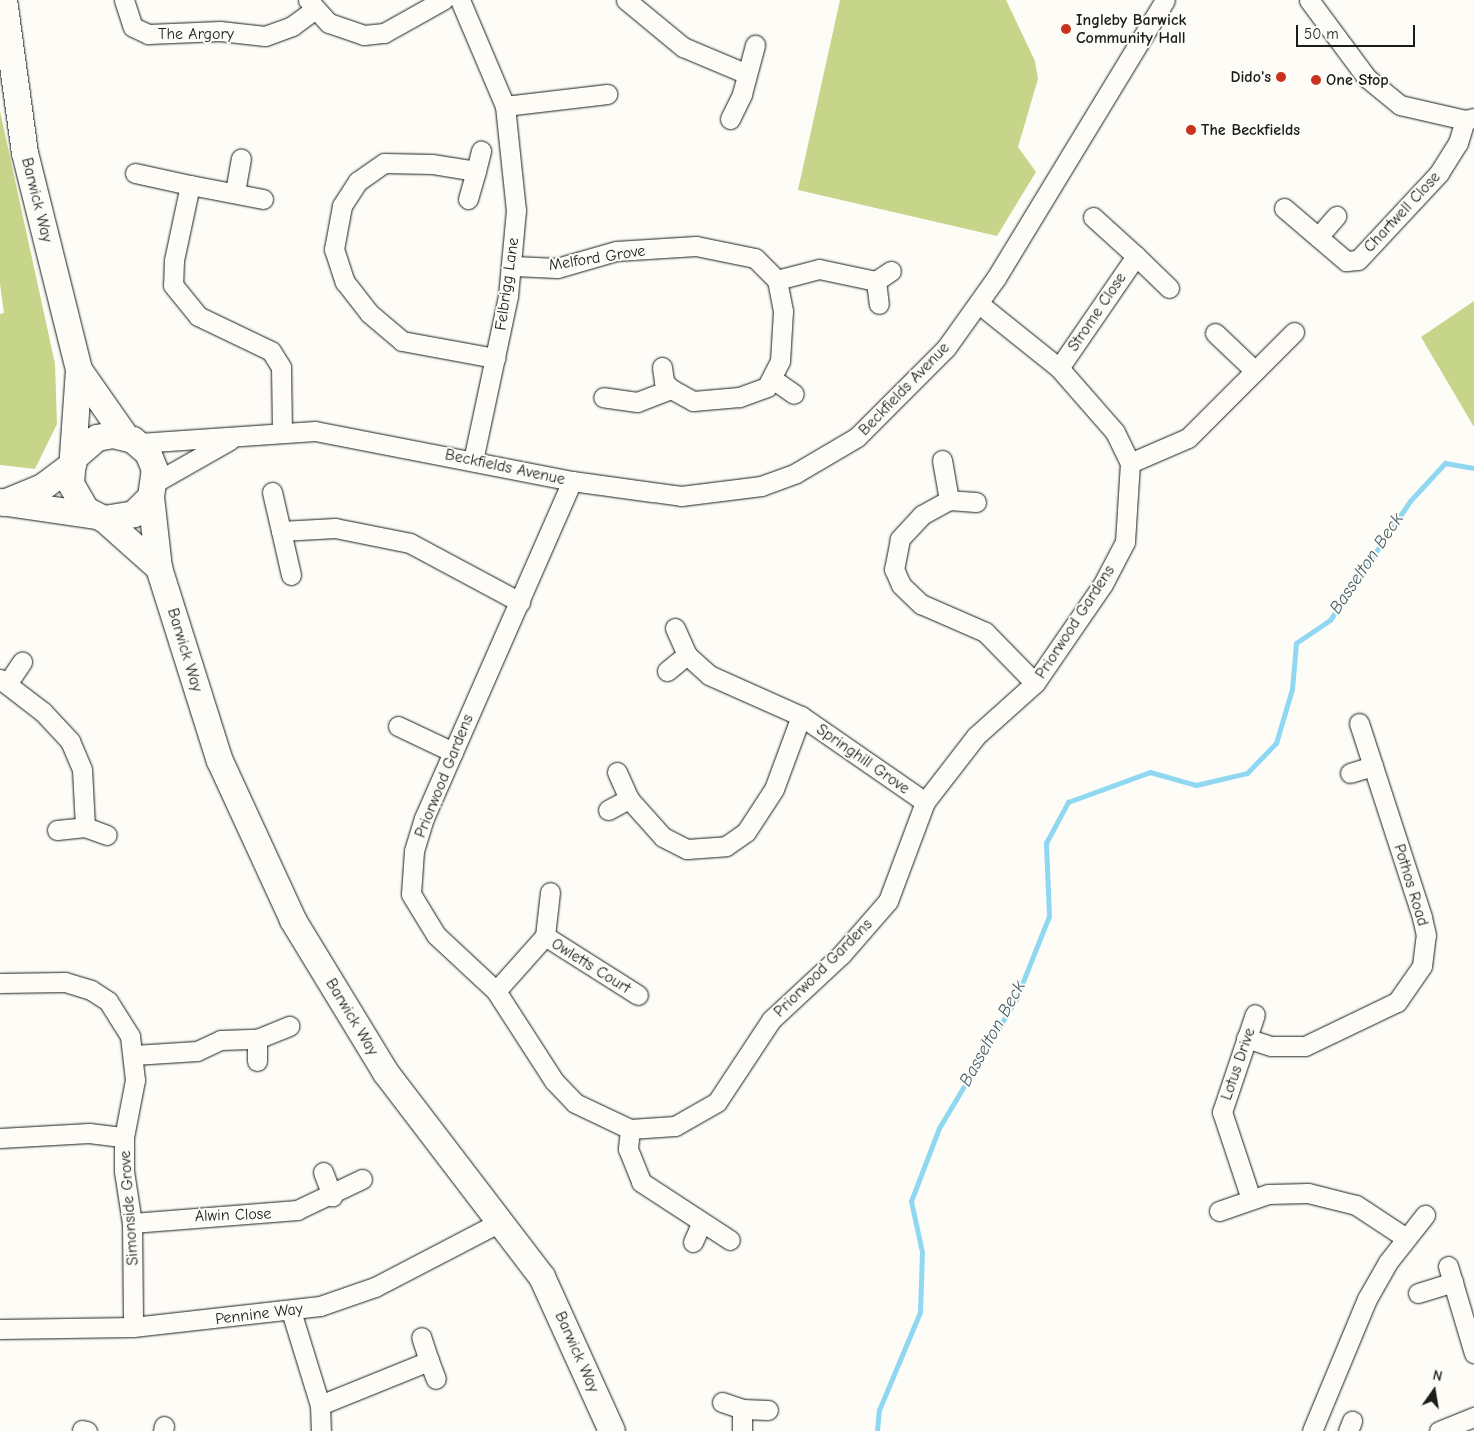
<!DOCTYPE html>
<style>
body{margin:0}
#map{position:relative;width:1474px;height:1431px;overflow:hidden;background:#fdfcf7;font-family:"Comic Neue",sans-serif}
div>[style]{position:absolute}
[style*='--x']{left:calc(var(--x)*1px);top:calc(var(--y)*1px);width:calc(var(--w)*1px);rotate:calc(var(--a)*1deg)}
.green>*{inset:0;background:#c6d589}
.stream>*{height:5px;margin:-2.5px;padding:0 2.5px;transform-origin:2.5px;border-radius:2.5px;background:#90d8f2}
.roads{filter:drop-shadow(0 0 1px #1c1c1c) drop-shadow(0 0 1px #1c1c1c)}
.street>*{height:19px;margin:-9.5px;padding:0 9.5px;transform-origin:9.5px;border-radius:9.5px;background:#fdfcf7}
.secondary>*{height:26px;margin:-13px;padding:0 13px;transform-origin:13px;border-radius:13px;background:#fdfcf7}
.dots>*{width:14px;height:14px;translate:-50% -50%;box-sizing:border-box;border:2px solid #fdfcf7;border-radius:50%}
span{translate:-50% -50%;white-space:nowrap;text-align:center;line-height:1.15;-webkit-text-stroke:4px #fdfcf7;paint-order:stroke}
.poi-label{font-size:16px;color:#1c1c1c;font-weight:700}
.left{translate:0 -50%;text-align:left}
.right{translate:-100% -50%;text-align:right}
.street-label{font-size:16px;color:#1c1c1c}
.water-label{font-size:18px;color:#455e67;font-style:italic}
.north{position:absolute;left:1409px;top:1366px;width:50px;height:50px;-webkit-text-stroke:4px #fdfcf7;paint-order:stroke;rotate:13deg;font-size:14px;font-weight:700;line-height:20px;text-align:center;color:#1c1c1c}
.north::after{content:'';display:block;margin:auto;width:18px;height:22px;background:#1c1c1c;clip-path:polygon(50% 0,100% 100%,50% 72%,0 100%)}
.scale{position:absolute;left:1296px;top:25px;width:119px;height:22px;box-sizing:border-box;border:2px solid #1c1c1c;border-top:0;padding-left:6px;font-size:15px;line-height:18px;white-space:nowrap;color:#1c1c1c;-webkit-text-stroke:4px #fdfcf7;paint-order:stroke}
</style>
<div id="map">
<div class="green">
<i style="clip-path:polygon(840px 0,1006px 0,1035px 61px,1038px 79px,1018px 147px,1036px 172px,997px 236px,798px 190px)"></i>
<i style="clip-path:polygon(0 111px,55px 364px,57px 424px,35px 469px,0 465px,0 314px,4px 313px,0 284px)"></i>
<i style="clip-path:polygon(1474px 301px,1474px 427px,1421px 337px)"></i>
</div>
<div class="stream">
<i style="--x:877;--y:1431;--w:21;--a:-85"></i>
<i style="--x:879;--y:1410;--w:106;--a:-67.3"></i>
<i style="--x:920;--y:1312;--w:60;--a:-88.1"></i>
<i style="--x:922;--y:1252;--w:52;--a:-102.2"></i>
<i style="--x:911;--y:1201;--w:78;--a:-69"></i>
<i style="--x:939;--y:1128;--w:150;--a:-59.2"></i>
<i style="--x:1016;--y:999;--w:89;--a:-68.3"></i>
<i style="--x:1049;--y:916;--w:73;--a:-92.4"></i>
<i style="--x:1046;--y:843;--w:47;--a:-61.8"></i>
<i style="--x:1068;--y:802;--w:87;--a:-20.1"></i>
<i style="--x:1150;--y:772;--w:48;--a:15.8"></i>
<i style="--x:1196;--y:785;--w:52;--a:-13.2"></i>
<i style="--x:1247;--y:773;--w:42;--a:-46"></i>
<i style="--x:1276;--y:743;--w:56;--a:-73.5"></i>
<i style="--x:1292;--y:689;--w:46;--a:-85"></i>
<i style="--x:1296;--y:643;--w:41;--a:-34.1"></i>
<i style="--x:1330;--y:620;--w:143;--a:-56.1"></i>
<i style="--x:1410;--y:501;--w:52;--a:-47.4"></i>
<i style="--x:1445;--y:463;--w:29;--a:10"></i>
</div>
<div class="roads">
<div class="street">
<i style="--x:124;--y:0;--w:28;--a:72"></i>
<i style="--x:133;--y:27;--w:17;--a:25"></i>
<i style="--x:148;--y:34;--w:72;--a:-2.4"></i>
<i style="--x:220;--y:31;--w:45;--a:6.3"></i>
<i style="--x:265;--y:36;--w:29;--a:-20"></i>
<i style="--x:292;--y:26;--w:27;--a:-36"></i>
<i style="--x:308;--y:0;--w:31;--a:48"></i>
<i style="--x:329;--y:23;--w:37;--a:19"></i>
<i style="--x:364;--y:35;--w:20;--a:-6"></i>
<i style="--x:384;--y:33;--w:68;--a:-29.2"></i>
<i style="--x:460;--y:0;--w:115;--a:67"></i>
<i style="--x:505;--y:106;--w:105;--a:84"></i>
<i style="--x:516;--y:210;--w:86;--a:95.3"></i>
<i style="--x:508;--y:296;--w:169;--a:102"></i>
<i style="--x:626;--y:0;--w:74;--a:39.5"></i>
<i style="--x:683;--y:47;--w:69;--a:22.9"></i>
<i style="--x:1309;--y:0;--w:97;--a:53.4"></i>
<i style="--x:1367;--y:78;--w:43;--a:39.3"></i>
<i style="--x:1400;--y:105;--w:67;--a:13"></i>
<i style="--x:1465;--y:120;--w:9;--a:-13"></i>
<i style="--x:505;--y:106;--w:103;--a:-6.7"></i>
<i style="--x:730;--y:119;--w:28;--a:-64"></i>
<i style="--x:742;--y:94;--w:51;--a:-75.1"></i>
<i style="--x:476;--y:171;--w:21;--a:-76"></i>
<i style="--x:135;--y:173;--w:56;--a:12.3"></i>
<i style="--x:235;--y:192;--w:34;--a:-80"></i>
<i style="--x:263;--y:199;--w:74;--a:-169.1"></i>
<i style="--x:190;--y:185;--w:77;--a:102"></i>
<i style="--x:174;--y:260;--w:25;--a:92"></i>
<i style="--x:173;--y:285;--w:40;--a:51"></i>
<i style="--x:198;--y:316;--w:81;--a:25.6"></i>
<i style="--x:271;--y:351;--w:19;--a:58"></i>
<i style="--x:281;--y:367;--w:64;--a:89.1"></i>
<i style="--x:468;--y:199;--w:29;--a:-74"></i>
<i style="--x:476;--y:171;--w:45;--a:-171"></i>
<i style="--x:432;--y:164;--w:48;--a:-178.8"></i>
<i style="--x:384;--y:163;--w:32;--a:145"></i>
<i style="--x:358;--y:181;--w:30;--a:123"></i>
<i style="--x:342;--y:206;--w:44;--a:100.5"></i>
<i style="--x:334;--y:249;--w:35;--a:72"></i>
<i style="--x:345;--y:282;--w:39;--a:52"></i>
<i style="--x:369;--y:313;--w:43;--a:40.3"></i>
<i style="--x:402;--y:341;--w:95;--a:10.4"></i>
<i style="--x:1284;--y:208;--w:82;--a:40.5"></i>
<i style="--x:1346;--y:261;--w:12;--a:-5"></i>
<i style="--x:1358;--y:260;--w:119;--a:-47"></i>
<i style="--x:1439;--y:173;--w:36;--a:-58"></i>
<i style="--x:1458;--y:143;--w:24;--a:-73"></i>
<i style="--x:1093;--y:217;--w:58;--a:42.2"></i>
<i style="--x:1318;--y:237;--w:28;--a:-49"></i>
<i style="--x:514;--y:266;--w:43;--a:2.7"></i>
<i style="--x:557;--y:268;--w:61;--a:-16.1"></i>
<i style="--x:616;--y:251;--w:80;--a:-3.6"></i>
<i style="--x:696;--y:246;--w:60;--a:11.5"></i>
<i style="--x:755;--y:258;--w:31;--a:45"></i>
<i style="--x:777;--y:280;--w:32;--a:79"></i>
<i style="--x:783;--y:311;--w:50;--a:93.4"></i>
<i style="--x:780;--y:361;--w:29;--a:117"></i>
<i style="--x:767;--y:387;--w:30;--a:160"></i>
<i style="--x:739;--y:397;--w:46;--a:175"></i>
<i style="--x:693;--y:401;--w:25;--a:-151"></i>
<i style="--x:671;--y:389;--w:36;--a:159"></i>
<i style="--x:637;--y:402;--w:34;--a:-172"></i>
<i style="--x:777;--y:280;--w:43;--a:-14.7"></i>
<i style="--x:819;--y:269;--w:58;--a:11.9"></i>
<i style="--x:876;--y:281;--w:23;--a:83"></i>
<i style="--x:876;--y:281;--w:18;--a:-34"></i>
<i style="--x:1215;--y:333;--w:55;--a:43.5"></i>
<i style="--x:662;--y:367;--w:15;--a:82"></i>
<i style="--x:664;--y:382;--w:10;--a:45"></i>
<i style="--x:1059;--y:368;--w:136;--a:-55.5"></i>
<i style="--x:1136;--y:256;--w:46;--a:44.1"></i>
<i style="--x:774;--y:380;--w:24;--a:35"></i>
<i style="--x:139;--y:443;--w:176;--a:-3.9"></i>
<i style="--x:315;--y:431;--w:262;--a:11"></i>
<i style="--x:572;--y:481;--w:110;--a:7.8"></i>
<i style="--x:681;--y:496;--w:81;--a:-7.1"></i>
<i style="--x:761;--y:486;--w:37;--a:-20"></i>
<i style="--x:796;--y:473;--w:71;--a:-30.5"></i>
<i style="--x:857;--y:437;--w:126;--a:-45"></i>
<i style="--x:946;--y:348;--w:86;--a:-54.5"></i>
<i style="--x:996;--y:278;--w:325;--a:-58.7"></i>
<i style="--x:942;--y:460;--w:41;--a:80.1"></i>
<i style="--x:1130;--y:463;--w:63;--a:-23.3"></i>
<i style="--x:1188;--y:438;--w:150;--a:-45"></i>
<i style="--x:572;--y:481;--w:368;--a:113.7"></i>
<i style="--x:424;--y:818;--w:34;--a:107"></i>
<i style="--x:414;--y:851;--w:43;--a:94"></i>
<i style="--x:411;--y:894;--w:48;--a:58.6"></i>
<i style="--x:436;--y:935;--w:82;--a:43"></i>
<i style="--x:496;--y:991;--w:107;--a:57.2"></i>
<i style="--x:554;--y:1081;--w:30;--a:46"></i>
<i style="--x:575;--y:1103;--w:61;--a:25.3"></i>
<i style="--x:630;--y:1129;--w:45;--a:-3.8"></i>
<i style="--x:675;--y:1126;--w:48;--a:-29.7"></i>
<i style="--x:717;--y:1102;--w:98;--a:-56.6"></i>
<i style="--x:771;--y:1020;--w:96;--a:-42.9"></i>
<i style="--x:841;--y:955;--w:72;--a:-49"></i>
<i style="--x:888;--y:901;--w:106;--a:-69.5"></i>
<i style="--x:925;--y:802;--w:83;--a:-52.3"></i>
<i style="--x:976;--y:736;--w:79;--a:-41.9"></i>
<i style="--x:1035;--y:683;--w:120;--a:-55.5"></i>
<i style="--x:1103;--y:584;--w:47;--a:-62.4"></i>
<i style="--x:1125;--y:542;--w:79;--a:-86.4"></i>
<i style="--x:1130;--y:463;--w:34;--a:-116"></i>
<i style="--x:1115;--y:432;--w:85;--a:-131.2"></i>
<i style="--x:1059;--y:368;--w:102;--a:-141.3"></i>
<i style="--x:156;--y:482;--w:85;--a:-29.6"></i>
<i style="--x:272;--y:492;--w:40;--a:77"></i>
<i style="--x:281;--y:531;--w:54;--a:-3.2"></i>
<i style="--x:335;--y:528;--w:76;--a:11.3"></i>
<i style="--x:410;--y:543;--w:125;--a:28.2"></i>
<i style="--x:976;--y:502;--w:27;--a:-176"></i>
<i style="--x:949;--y:500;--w:31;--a:151"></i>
<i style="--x:922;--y:515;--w:33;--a:133"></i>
<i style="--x:900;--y:539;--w:31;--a:101"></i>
<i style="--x:894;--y:569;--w:17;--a:66"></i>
<i style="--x:901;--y:585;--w:28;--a:44"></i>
<i style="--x:921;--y:604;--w:70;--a:23.6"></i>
<i style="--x:985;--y:632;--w:71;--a:45.6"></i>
<i style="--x:281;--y:531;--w:45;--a:77.2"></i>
<i style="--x:675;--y:628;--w:30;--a:66"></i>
<i style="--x:687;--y:655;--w:30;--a:42"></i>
<i style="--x:709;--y:675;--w:101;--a:24"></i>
<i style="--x:801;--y:716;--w:151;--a:34.7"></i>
<i style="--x:667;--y:671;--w:26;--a:-39"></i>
<i style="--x:0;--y:679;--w:54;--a:37.5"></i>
<i style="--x:43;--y:712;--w:40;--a:47"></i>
<i style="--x:70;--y:741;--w:30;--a:67"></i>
<i style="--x:82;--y:769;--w:58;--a:87"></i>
<i style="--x:85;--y:827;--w:23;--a:20"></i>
<i style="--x:7;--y:684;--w:27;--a:-56"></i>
<i style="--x:398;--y:726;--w:61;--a:25.3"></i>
<i style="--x:617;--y:772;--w:30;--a:66"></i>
<i style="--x:629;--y:799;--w:51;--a:48.2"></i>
<i style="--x:663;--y:837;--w:27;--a:27"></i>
<i style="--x:687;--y:849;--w:39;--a:-4"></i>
<i style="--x:726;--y:846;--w:24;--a:-35"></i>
<i style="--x:746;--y:832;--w:51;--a:-56.9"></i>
<i style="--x:774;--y:789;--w:78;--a:-69.7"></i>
<i style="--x:1350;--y:773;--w:24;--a:-17"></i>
<i style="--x:608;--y:810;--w:24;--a:-28"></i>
<i style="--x:57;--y:830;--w:28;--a:-6"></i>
<i style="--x:545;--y:936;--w:44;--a:-83.5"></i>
<i style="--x:0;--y:983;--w:65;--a:-0.9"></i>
<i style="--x:65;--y:982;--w:27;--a:17"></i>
<i style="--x:91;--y:990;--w:20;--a:33"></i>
<i style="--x:108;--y:1001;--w:41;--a:57.8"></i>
<i style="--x:130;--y:1036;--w:44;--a:83.5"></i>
<i style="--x:135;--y:1080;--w:58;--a:100.9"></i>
<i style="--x:124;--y:1137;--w:34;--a:90"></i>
<i style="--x:124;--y:1171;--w:53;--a:81.3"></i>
<i style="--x:132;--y:1223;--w:104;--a:89.4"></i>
<i style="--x:496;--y:991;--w:74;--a:-48.3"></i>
<i style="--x:545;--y:936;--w:110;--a:32.4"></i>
<i style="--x:1246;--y:1038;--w:26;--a:18"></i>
<i style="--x:1271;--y:1046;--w:34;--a:0"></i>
<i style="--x:1305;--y:1046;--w:102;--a:-25.6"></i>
<i style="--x:1397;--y:1002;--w:44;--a:-55.2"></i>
<i style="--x:1422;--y:966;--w:31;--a:-83"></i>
<i style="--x:1426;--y:935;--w:18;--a:-103"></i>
<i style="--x:1422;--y:917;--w:204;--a:-108"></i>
<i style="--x:134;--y:1055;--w:63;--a:-3.6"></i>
<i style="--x:197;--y:1051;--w:26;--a:-25"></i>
<i style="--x:221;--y:1040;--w:36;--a:-2"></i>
<i style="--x:257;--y:1039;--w:35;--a:-22"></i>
<i style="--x:257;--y:1061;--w:22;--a:-90"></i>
<i style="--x:630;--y:1129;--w:20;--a:96"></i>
<i style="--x:628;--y:1149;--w:35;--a:68"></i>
<i style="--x:641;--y:1182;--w:106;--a:33.1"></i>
<i style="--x:0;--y:1138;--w:89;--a:-3.2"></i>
<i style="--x:89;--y:1133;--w:35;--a:7"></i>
<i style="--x:323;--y:1172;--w:26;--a:69"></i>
<i style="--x:1251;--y:1199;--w:92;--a:-108.4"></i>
<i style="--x:1222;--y:1112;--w:103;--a:-71.4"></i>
<i style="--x:1219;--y:1211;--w:52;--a:-19.1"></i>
<i style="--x:1268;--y:1194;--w:40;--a:-1.4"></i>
<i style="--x:1308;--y:1193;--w:49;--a:14"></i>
<i style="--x:1356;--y:1205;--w:60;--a:33.4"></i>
<i style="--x:132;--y:1223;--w:166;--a:-4.5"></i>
<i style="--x:297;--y:1210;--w:72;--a:-25.5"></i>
<i style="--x:693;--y:1242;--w:20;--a:-66"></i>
<i style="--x:1448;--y:1266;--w:91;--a:73.4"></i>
<i style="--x:1418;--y:1293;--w:37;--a:-17"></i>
<i style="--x:291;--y:1311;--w:98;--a:72.9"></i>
<i style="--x:320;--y:1405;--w:26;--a:88"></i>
<i style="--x:0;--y:1329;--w:133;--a:-0.9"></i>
<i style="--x:133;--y:1327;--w:188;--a:-6.4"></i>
<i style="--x:320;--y:1306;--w:58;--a:-19.1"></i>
<i style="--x:375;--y:1287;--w:141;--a:-27.5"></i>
<i style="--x:429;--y:1361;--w:19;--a:69"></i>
<i style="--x:722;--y:1402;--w:21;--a:19"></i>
<i style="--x:320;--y:1405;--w:118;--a:-22"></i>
<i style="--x:429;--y:1361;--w:25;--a:-108"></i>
<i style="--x:82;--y:1430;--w:5;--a:11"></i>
<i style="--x:163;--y:1431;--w:5;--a:-79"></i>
<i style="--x:742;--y:1431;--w:22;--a:-90"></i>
<i style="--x:742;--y:1409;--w:26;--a:2"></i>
<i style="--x:1312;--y:1431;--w:143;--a:-67.4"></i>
<i style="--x:1367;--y:1299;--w:43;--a:-60.4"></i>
<i style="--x:1388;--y:1262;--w:60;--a:-51.8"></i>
<i style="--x:1348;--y:1431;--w:11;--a:-68"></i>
<i style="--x:1439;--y:1431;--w:38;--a:-22"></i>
</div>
<div class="secondary">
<i style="--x:4;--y:0;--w:154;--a:82.2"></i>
<i style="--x:25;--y:153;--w:224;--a:76"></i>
<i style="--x:79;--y:370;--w:114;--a:94"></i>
<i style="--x:71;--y:484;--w:30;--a:60"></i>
<i style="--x:86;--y:510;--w:20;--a:27"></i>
<i style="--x:104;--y:519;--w:30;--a:-9"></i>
<i style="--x:134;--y:514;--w:24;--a:-45"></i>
<i style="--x:151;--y:497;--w:27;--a:-82"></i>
<i style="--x:155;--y:470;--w:18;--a:-112"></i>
<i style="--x:148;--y:453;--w:20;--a:-139"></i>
<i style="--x:133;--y:440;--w:21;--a:-166"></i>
<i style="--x:113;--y:435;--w:16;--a:169"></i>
<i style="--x:97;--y:438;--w:28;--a:139"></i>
<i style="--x:79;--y:370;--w:82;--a:55"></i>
<i style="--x:151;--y:497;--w:71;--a:83.6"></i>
<i style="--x:159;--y:568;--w:202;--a:72.5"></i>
<i style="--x:220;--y:761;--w:175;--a:65.3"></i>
<i style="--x:293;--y:920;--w:179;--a:58.7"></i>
<i style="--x:386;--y:1073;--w:257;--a:52.6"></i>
<i style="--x:542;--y:1277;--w:169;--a:65.6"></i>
<i style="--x:0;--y:502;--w:97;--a:8.3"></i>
<i style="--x:4;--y:503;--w:42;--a:-22.3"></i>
<i style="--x:43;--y:487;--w:38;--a:-37"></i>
<i style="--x:104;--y:519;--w:74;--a:41.7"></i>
</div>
</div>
<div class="dots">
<i style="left:1066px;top:29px;background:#c8321e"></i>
<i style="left:1281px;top:77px;background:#c8321e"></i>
<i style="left:1316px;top:80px;background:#c8321e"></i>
<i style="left:1191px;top:130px;background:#c8321e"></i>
</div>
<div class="poi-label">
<span class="left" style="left:1076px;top:29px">Ingleby Barwick<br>Community Hall</span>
<span class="right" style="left:1271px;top:77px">Dido's</span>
<span class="left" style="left:1326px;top:80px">One Stop</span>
<span class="left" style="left:1201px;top:130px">The Beckfields</span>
</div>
<div class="street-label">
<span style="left:196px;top:34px">The Argory</span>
<span style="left:37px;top:200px;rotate:76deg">Barwick Way</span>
<span style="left:1402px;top:212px;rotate:-47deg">Chartwell Close</span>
<span style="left:597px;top:258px;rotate:-9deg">Melford Grove</span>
<span style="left:507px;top:284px;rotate:-82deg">Felbrigg Lane</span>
<span style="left:1097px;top:312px;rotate:-56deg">Strome Close</span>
<span style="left:904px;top:389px;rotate:-46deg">Beckfields Avenue</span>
<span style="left:505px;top:467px;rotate:12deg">Beckfields Avenue</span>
<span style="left:1075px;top:622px;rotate:-57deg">Priorwood Gardens</span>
<span style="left:185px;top:650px;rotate:73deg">Barwick Way</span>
<span style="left:863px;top:759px;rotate:35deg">Springhill Grove</span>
<span style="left:444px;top:776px;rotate:-68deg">Priorwood Gardens</span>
<span style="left:1411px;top:885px;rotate:73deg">Pothos Road</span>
<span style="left:591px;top:966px;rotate:32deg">Owletts Court</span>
<span style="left:823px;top:968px;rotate:-45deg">Priorwood Gardens</span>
<span style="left:352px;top:1017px;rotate:59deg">Barwick Way</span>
<span style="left:1238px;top:1064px;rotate:-71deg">Lotus Drive</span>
<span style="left:129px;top:1208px;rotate:-94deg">Simonside Grove</span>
<span style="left:233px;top:1215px;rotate:-2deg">Alwin Close</span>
<span style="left:259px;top:1314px;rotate:-7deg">Pennine Way</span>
<span style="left:577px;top:1352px;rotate:66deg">Barwick Way</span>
</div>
<div class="water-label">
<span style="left:1367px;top:564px;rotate:-56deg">Basselton Beck</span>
<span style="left:993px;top:1034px;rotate:-61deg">Basselton Beck</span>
</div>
<div class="north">N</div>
<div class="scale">50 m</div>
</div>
